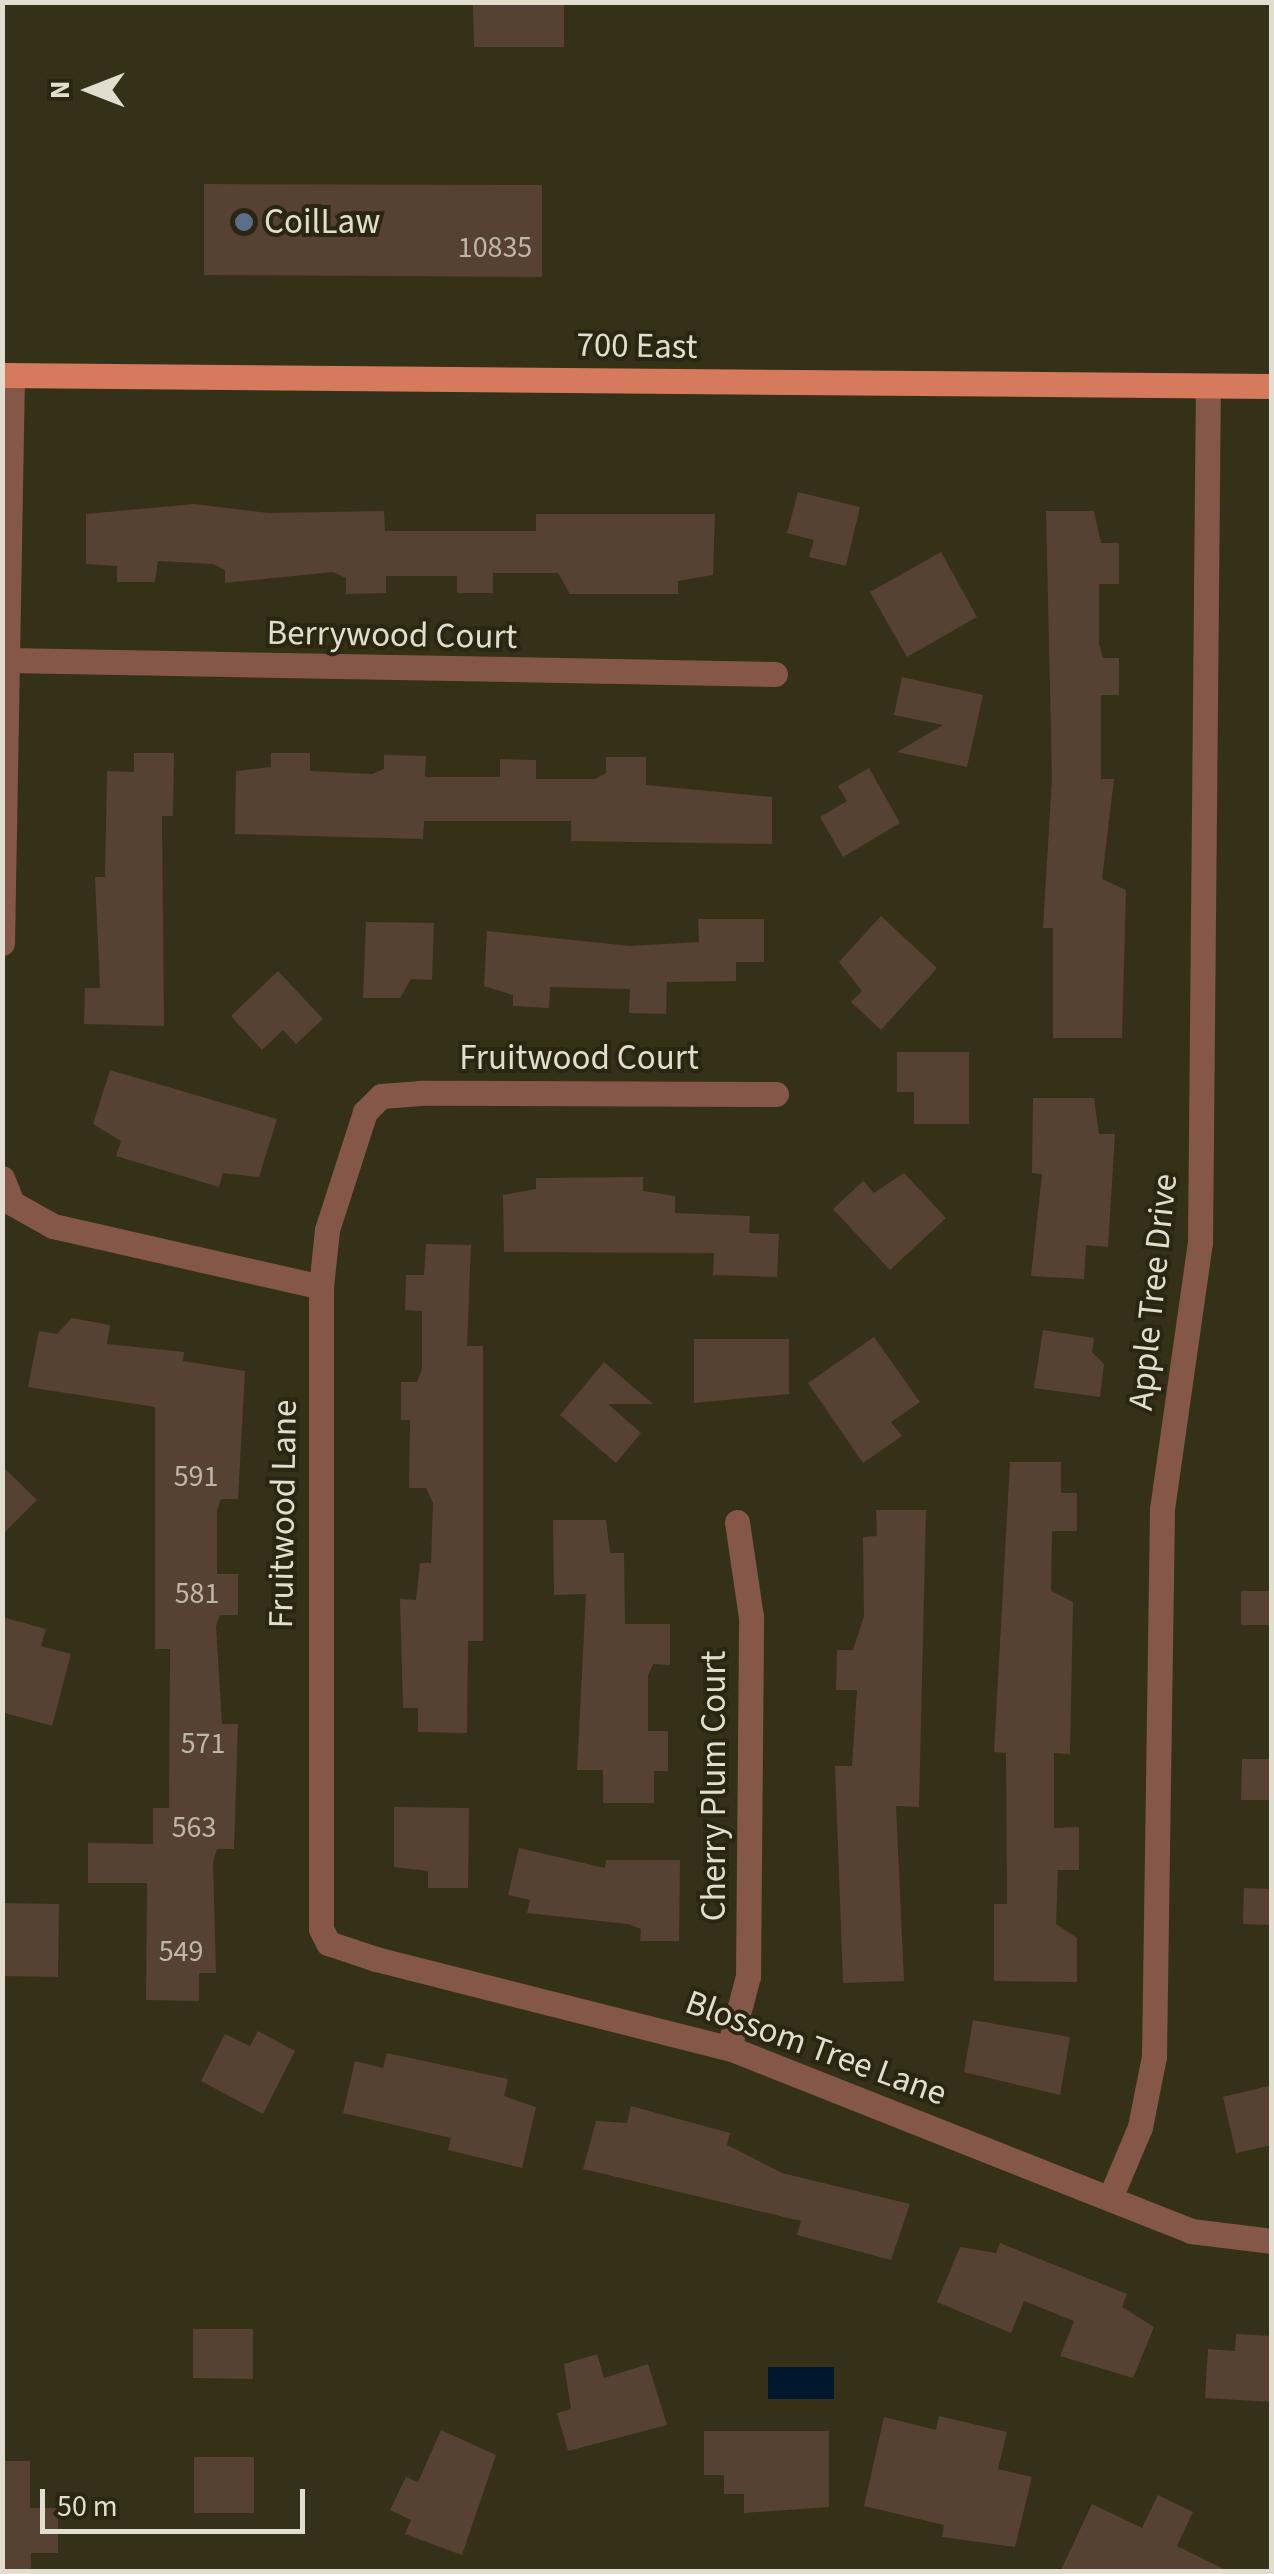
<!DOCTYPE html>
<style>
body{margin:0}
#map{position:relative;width:1274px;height:2574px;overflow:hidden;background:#353018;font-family:"Source Sans 3",sans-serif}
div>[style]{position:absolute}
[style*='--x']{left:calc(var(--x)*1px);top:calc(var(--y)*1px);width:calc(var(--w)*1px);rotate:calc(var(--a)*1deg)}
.water>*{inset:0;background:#01172b}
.building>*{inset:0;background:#574133}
.minor>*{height:25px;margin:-12.5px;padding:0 12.5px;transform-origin:12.5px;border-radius:12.5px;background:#845749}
.primary>*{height:25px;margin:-12.5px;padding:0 12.5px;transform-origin:12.5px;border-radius:12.5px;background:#d67a5e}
.dots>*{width:28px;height:28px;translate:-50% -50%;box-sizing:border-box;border:5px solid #2b260f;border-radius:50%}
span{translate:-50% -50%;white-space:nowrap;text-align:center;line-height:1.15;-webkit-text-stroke:8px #2b260f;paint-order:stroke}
.number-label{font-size:30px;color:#beb7a9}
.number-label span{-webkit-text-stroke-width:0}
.poi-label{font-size:35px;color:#e1ded0}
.left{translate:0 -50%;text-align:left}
.street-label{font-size:35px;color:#e1ded0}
.frame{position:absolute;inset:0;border:5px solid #e1ded0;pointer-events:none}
.north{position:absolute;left:40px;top:40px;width:100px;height:100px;-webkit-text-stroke:8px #2b260f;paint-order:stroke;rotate:270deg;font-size:28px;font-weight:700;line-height:40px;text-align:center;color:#e1ded0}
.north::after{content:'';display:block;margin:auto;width:35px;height:45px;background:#e1ded0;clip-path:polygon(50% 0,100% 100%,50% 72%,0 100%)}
.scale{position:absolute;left:40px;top:2489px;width:265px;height:45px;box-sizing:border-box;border:5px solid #e1ded0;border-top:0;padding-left:12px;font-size:30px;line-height:35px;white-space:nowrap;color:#e1ded0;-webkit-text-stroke:8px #2b260f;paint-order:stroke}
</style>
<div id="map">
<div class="water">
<i style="clip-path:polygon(768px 2367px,834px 2367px,834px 2399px,768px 2399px)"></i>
</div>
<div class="building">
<i style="clip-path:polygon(473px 2px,564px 2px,564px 47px,474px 47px)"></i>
<i style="clip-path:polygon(204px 184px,542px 185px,542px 277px,204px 275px)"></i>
<i style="clip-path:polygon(798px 492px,860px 507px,846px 566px,809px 557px,814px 540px,787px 533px)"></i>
<i style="clip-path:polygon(194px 504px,268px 513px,384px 511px,385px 531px,536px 531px,536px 514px,715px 514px,713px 575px,678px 581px,678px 594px,570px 594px,558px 573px,493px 573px,493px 593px,457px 593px,457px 576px,386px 576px,386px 593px,346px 594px,346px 578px,333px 572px,225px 583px,225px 570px,213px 564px,158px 561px,155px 582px,117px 582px,117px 566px,86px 564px,86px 514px)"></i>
<i style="clip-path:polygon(1046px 511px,1094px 511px,1101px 543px,1119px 543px,1119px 584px,1099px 584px,1099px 644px,1103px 658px,1119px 658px,1119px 695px,1101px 695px,1101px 779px,1114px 779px,1102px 879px,1126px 890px,1122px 1038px,1053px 1038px,1053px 928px,1043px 928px,1052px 778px)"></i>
<i style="clip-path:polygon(941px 552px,977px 617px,907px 657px,870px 592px)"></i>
<i style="clip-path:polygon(902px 677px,983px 695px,967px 767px,897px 752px,943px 725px,894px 715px)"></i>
<i style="clip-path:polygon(134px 753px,174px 753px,173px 816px,162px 816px,164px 1026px,84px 1024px,85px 988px,100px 988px,95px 877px,105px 877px,107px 771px,134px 772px)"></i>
<i style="clip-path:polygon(271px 753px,310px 753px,310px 771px,372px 774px,384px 769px,384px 755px,426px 756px,425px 777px,500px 777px,500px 759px,536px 760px,536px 779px,595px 779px,606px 773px,606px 757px,646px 757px,646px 785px,772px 797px,772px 844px,571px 841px,571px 821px,424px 821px,423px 839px,235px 834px,236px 771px,271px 767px)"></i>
<i style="clip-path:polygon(869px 768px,900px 823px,843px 857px,820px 817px,847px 801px,838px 786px)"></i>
<i style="clip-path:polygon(881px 916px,937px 968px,881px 1030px,851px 1002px,862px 991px,839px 962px)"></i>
<i style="clip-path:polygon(698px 919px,764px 919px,764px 962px,736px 962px,736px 981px,667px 982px,666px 1014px,629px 1013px,630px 989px,550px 987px,549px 1008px,513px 1006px,513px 995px,484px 986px,487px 931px,630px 946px,699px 942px)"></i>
<i style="clip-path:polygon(366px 922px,434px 923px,432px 980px,411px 979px,400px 998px,363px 998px)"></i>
<i style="clip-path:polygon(278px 971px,323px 1019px,296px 1044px,283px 1030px,262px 1050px,231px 1016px)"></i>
<i style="clip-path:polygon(897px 1052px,969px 1052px,969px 1124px,914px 1124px,914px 1092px,897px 1092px)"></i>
<i style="clip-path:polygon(110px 1070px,277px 1119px,259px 1177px,223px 1173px,219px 1187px,116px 1156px,121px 1141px,93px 1124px)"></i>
<i style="clip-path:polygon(1033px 1098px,1094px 1098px,1099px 1134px,1115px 1134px,1108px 1247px,1086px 1245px,1084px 1279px,1031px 1276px,1042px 1174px,1032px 1173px)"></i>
<i style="clip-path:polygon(904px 1173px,946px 1218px,890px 1270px,833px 1209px,863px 1181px,874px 1193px)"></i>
<i style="clip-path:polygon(643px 1177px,643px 1191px,675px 1196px,675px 1213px,750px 1216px,749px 1233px,779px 1234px,777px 1277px,713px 1275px,714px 1253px,504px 1252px,503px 1195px,536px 1189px,536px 1178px)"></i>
<i style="clip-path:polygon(426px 1244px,471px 1245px,467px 1346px,483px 1346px,483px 1641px,468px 1641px,467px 1733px,418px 1732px,418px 1708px,403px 1708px,400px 1599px,416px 1600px,420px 1563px,431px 1563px,433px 1503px,426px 1488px,409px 1488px,410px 1420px,401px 1420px,401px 1382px,417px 1382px,422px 1369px,422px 1311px,405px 1310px,406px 1275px,424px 1275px)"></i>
<i style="clip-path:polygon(72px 1318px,110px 1325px,107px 1344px,184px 1352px,183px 1361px,245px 1371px,238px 1499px,221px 1499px,217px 1510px,217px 1574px,238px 1574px,238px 1615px,220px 1615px,216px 1626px,222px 1724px,238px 1724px,234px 1849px,217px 1849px,213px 1862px,216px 1973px,199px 1973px,199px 2001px,146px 2000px,147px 1883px,88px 1883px,88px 1843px,153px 1844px,153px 1808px,169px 1808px,170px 1649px,155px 1649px,155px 1407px,28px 1387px,39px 1331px,57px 1334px)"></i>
<i style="clip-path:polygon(1043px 1330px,1094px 1338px,1092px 1352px,1104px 1364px,1100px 1397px,1034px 1388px)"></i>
<i style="clip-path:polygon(874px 1337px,920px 1402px,891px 1422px,902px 1436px,863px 1463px,808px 1383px)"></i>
<i style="clip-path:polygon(694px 1339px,789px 1339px,789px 1394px,694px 1403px)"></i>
<i style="clip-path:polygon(604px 1362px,653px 1404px,608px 1404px,641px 1433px,616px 1463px,560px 1415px)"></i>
<i style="clip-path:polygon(1010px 1462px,1061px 1462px,1061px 1493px,1077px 1493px,1077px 1531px,1052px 1531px,1051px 1591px,1073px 1602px,1070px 1754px,1054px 1753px,1054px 1828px,1079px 1827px,1079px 1870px,1058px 1870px,1056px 1924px,1077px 1938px,1077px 1982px,994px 1981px,994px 1904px,1007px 1904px,1006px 1753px,994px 1752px)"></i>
<i style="clip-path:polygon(2px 1466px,37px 1500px,2px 1535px)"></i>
<i style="clip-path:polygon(876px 1510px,926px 1510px,919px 1807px,896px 1806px,904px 1981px,843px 1983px,835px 1766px,852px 1766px,857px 1690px,836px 1690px,837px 1650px,853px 1650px,864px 1616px,863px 1537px,877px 1536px)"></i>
<i style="clip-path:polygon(553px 1520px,606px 1520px,610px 1553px,624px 1553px,625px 1624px,670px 1624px,670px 1665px,653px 1664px,648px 1676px,648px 1731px,668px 1731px,668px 1771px,654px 1771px,654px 1803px,603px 1803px,603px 1770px,577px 1770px,586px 1594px,554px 1595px)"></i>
<i style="clip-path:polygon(1241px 1591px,1272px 1591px,1272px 1625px,1241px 1625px)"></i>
<i style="clip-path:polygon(2px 1617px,46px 1629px,41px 1646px,71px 1654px,52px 1726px,5px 1713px)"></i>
<i style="clip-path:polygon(1242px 1759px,1272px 1759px,1272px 1800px,1241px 1800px)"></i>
<i style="clip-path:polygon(394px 1807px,469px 1808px,468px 1888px,428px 1888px,428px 1871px,394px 1867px)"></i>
<i style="clip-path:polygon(519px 1848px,605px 1868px,606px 1860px,680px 1860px,679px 1941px,640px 1941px,641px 1929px,628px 1924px,527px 1913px,530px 1900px,508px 1895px)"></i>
<i style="clip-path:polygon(1244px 1888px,1272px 1889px,1272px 1925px,1243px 1924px)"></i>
<i style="clip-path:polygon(2px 1903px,59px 1904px,58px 1977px,2px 1976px)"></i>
<i style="clip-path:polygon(973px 2020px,1070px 2037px,1060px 2095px,964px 2072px)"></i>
<i style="clip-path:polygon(258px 2031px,295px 2051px,263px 2114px,201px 2081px,225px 2034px,250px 2046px)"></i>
<i style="clip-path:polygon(387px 2053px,508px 2079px,504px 2096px,536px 2107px,522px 2168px,448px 2150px,451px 2138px,343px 2113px,355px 2061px,383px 2068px)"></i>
<i style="clip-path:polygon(1272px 2085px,1272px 2145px,1236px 2153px,1223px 2097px)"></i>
<i style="clip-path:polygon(631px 2106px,730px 2133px,727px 2145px,782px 2173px,910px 2204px,891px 2260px,797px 2235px,801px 2221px,583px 2169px,596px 2121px,627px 2123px)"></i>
<i style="clip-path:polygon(1000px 2243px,1127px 2294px,1122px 2307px,1154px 2327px,1133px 2378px,1060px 2356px,1074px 2321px,1024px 2301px,1011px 2333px,937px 2302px,960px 2247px,996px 2253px)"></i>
<i style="clip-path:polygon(193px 2329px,253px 2329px,253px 2379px,193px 2378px)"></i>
<i style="clip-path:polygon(1236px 2334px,1272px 2336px,1272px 2402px,1205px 2398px,1208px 2349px,1235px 2351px)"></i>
<i style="clip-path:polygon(597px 2354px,604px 2378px,648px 2364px,667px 2425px,568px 2451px,557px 2413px,571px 2409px,564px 2364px)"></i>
<i style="clip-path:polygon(939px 2416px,1007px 2432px,998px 2469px,1032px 2477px,1015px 2547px,942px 2537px,944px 2525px,864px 2506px,884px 2417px,936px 2430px)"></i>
<i style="clip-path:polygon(441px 2430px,496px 2455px,462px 2555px,405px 2534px,411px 2520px,390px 2510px,406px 2477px,418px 2482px)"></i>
<i style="clip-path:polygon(704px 2431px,829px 2431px,829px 2507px,744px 2513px,744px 2494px,724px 2494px,724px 2475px,704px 2475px)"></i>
<i style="clip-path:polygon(194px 2457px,254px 2457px,254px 2513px,194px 2513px)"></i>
<i style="clip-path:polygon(2px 2461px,30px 2461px,30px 2508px,58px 2508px,58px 2553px,31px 2553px,31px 2572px,2px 2572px)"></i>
<i style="clip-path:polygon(1158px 2495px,1193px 2512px,1177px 2546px,1230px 2572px,1060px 2572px,1092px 2504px,1142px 2528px)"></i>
</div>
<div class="minor">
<i style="--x:7;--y:660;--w:768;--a:1.04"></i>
<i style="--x:2;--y:943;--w:568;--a:-88.99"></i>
<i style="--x:776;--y:1094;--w:355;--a:-179.8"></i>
<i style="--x:421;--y:1093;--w:40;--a:175.7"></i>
<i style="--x:381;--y:1096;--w:23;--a:135"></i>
<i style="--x:365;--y:1112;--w:124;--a:107.9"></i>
<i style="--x:327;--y:1230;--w:57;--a:96"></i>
<i style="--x:321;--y:1287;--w:642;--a:90"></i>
<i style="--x:321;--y:1929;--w:16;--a:63"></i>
<i style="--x:328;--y:1943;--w:51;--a:18.4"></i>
<i style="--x:376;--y:1959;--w:364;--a:14.2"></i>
<i style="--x:729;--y:2048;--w:497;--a:21.6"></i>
<i style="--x:1191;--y:2231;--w:82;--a:7"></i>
<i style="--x:2;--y:1178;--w:27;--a:68"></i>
<i style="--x:12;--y:1203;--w:47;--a:29.3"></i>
<i style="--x:53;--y:1226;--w:275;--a:12.8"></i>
<i style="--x:729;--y:2048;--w:74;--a:-75.2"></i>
<i style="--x:748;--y:1976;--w:359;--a:-89.5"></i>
<i style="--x:751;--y:1617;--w:96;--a:-98.4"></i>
<i style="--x:1110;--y:2198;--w:77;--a:-67.1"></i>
<i style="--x:1140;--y:2127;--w:72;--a:-78.8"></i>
<i style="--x:1154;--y:2056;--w:547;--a:-89.16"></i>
<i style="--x:1162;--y:1509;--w:269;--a:-81.9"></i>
<i style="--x:1200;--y:1243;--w:857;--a:-89.47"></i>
</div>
<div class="primary">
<i style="--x:2;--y:375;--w:1270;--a:0.5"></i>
</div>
<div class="dots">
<i style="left:244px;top:222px;background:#5c6f8a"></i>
</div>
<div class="number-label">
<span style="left:495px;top:248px">10835</span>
<span style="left:196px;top:1477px">591</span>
<span style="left:197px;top:1594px">581</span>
<span style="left:203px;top:1744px">571</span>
<span style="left:194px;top:1828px">563</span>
<span style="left:181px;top:1952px">549</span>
</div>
<div class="poi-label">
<span class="left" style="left:264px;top:222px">CoilLaw</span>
</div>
<div class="street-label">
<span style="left:637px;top:346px;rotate:1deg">700 East</span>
<span style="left:392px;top:635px;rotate:1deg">Berrywood Court</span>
<span style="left:579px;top:1058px">Fruitwood Court</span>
<span style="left:1153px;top:1292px;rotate:-84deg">Apple Tree Drive</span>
<span style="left:283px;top:1514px;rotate:-89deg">Fruitwood Lane</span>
<span style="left:714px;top:1786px;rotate:-90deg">Cherry Plum Court</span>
<span style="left:816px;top:2048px;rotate:20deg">Blossom Tree Lane</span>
</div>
<div class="frame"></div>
<div class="north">N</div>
<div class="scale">50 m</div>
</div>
